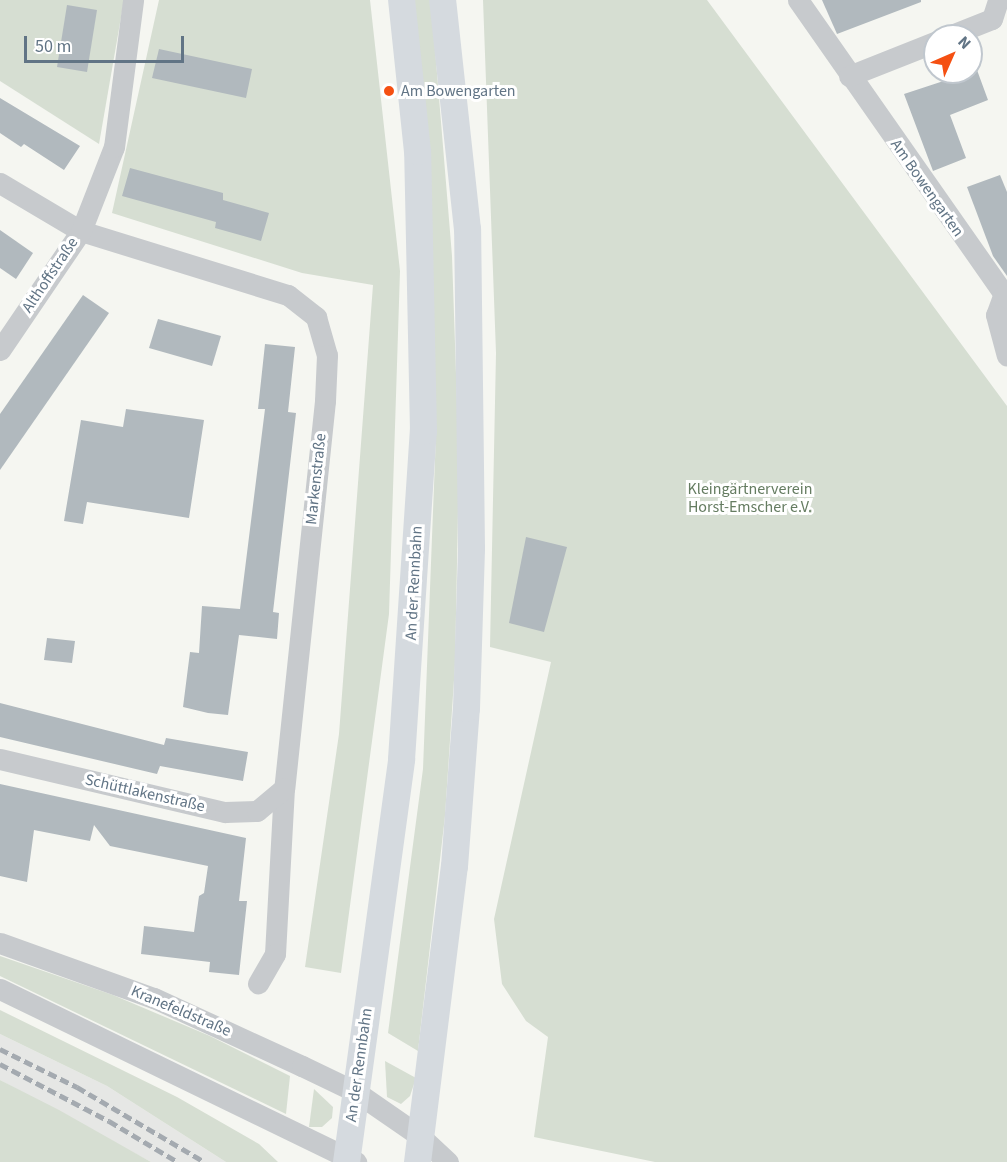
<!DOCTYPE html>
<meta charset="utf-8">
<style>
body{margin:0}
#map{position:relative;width:1007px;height:1162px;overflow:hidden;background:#f5f6f1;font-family:"Source Sans 3",sans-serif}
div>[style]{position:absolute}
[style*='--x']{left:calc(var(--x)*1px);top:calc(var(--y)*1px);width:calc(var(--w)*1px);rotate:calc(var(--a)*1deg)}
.built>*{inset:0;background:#e6e7e5}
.green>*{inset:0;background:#d6ded2}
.building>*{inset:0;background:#b1b9be}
.minor>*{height:21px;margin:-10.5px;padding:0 10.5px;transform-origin:10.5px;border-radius:10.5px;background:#c7cacd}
.major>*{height:27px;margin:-13.5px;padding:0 13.5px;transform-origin:13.5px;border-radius:13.5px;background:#d5dadf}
.rail>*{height:4.5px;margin-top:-2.25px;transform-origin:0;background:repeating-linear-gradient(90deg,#a4aab0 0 9px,transparent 0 13.5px)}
.dots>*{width:16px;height:16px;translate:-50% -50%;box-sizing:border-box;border:3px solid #fff;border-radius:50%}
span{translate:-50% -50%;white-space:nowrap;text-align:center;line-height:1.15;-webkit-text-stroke:6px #fff;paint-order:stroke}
.poi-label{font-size:16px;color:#617485}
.left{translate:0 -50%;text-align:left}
.street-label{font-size:16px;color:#617485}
.park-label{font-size:16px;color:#657c61}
.north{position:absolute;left:923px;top:24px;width:60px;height:60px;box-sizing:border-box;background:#fff;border:2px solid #c0c7ce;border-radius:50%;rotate:45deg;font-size:16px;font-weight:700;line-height:24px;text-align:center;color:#617485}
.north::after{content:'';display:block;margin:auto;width:21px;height:27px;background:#f55012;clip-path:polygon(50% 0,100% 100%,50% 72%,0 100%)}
.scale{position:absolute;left:24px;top:36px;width:160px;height:27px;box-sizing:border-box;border:3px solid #617485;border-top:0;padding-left:8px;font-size:18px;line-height:21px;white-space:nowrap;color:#617485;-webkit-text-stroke:4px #fff;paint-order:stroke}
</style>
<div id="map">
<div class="built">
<i style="clip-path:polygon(0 1034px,107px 1086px,226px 1162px,151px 1162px,0 1080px)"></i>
</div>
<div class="green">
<i style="clip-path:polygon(0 0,124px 0,99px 144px,0 81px)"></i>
<i style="clip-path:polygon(159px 0,370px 0,400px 271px,389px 614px,341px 973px,305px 967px,339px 734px,373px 285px,302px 273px,112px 213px)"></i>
<i style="clip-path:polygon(413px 0,431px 0,452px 256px,459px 461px,455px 665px,445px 816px,418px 1051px,388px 1033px,423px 769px,436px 434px,428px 148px)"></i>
<i style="clip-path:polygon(483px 0,707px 0,1007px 406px,1007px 1162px,655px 1162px,534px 1137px,548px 1037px,526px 1021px,502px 984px,494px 919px,551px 662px,490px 647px,496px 353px)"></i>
<i style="clip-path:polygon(0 956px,113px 995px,210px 1036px,290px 1076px,286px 1114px,0 976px)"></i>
<i style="clip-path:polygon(0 1010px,177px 1097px,259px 1144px,278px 1162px,226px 1162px,107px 1086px,0 1034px)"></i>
<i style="clip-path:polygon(385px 1061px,416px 1078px,410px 1096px,401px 1104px,387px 1097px)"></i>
<i style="clip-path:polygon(0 1080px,59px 1110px,151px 1162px,0 1162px)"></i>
<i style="clip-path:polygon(314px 1089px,333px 1107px,332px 1118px,322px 1127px,309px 1127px)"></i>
</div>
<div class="building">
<i style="clip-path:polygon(822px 0,921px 0,921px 2px,837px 34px)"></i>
<i style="clip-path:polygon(67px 5px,97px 10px,87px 72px,57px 67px)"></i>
<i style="clip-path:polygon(159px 49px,252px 69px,246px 98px,152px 78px)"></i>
<i style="clip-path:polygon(977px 70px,988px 100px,950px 115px,966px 158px,933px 171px,904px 94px)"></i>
<i style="clip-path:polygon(0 98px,80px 146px,64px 170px,24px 144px,21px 147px,0 133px)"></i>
<i style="clip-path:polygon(130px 168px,223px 193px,223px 200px,269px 213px,261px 241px,215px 228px,216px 222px,122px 196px)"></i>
<i style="clip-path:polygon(1000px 175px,1007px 192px,1007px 276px,993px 256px,967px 187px)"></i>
<i style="clip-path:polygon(0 230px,33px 253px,16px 279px,0 268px)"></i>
<i style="clip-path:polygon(83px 295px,109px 313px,0 470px,0 414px)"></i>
<i style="clip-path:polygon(158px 319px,221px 336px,212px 366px,149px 348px)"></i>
<i style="clip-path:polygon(265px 344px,295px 347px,288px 412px,296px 413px,273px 612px,279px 613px,277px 639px,239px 635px,228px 715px,208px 713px,183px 707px,190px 652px,199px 653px,202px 606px,240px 609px,265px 409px,258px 409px)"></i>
<i style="clip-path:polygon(126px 409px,204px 420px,189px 518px,87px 502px,83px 524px,64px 521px,81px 420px,123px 427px)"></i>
<i style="clip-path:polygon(526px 537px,567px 547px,544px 632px,509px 623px)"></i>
<i style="clip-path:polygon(47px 638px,75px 641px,72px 663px,44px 660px)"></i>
<i style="clip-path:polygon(0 703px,164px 745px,166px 738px,248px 752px,243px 781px,160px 766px,157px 774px,0 737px)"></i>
<i style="clip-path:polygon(0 784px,246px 838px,239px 901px,247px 901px,239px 975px,209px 972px,210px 962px,141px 954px,144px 926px,194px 932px,199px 896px,204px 893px,208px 866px,110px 846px,94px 825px,90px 841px,34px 830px,27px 882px,0 876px)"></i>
</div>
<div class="minor">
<i style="--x:798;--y:0;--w:364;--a:55"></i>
<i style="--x:992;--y:19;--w:20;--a:-72"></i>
<i style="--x:949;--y:36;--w:46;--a:-21.6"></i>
<i style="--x:849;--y:76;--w:92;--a:-21.6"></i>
<i style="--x:0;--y:183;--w:94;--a:30.7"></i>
<i style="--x:81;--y:231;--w:217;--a:17.2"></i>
<i style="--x:288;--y:295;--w:36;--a:38"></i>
<i style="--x:316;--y:317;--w:40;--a:74"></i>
<i style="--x:327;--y:355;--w:46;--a:92.5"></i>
<i style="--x:325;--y:401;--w:389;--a:96"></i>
<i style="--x:284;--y:788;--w:166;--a:93.1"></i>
<i style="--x:275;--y:954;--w:34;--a:120"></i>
<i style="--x:1003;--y:296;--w:20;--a:110"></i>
<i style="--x:996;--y:315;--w:42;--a:75"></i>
<i style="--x:0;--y:350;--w:144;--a:-55.8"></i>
<i style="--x:81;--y:231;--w:90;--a:-68.6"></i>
<i style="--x:114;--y:147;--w:148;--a:-82.6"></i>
<i style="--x:0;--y:759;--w:231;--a:13.3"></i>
<i style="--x:225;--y:812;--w:32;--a:-2"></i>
<i style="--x:257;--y:811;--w:35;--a:-40"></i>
<i style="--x:0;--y:943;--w:164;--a:19.7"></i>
<i style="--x:154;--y:998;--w:163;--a:24.7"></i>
<i style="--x:302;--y:1066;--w:60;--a:25.7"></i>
<i style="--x:356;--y:1092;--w:79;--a:34.7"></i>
<i style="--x:421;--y:1137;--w:37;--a:43"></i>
<i style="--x:0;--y:989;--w:396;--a:25.9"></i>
</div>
<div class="major">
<i style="--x:346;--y:1162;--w:407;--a:-82.2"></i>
<i style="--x:401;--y:759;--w:329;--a:-86.2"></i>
<i style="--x:423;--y:431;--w:280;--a:-91.2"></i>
<i style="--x:417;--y:151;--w:152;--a:-96"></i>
<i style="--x:417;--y:1162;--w:298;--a:-82.9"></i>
<i style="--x:454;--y:866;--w:158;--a:-85.7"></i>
<i style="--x:466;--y:708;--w:160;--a:-88.2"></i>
<i style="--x:471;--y:548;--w:319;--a:-90.7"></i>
<i style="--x:467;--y:229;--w:230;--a:-96.2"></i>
</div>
<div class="rail">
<i style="--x:0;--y:1049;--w:86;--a:26.3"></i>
<i style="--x:77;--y:1087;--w:148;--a:30.4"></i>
<i style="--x:0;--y:1064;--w:123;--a:27.6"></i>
<i style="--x:109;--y:1121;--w:80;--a:30.7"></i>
</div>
<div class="dots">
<i style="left:389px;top:91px;background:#f55012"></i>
</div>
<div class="poi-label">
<span class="left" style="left:401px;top:91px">Am Bowengarten</span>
</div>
<div class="street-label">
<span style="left:927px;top:188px;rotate:55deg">Am Bowengarten</span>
<span style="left:50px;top:275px;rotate:-56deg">Althoffstraße</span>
<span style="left:316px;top:479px;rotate:-84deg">Markenstraße</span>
<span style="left:414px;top:583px;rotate:-87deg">An der Rennbahn</span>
<span style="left:145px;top:793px;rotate:13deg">Schüttlakenstraße</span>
<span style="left:181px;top:1011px;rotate:23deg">Kranefeldstraße</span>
<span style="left:359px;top:1065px;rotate:-82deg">An der Rennbahn</span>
</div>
<div class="park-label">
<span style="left:750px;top:498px">Kleingärtnerverein<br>Horst-Emscher e.V.</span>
</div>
<div class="north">N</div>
<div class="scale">50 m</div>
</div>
